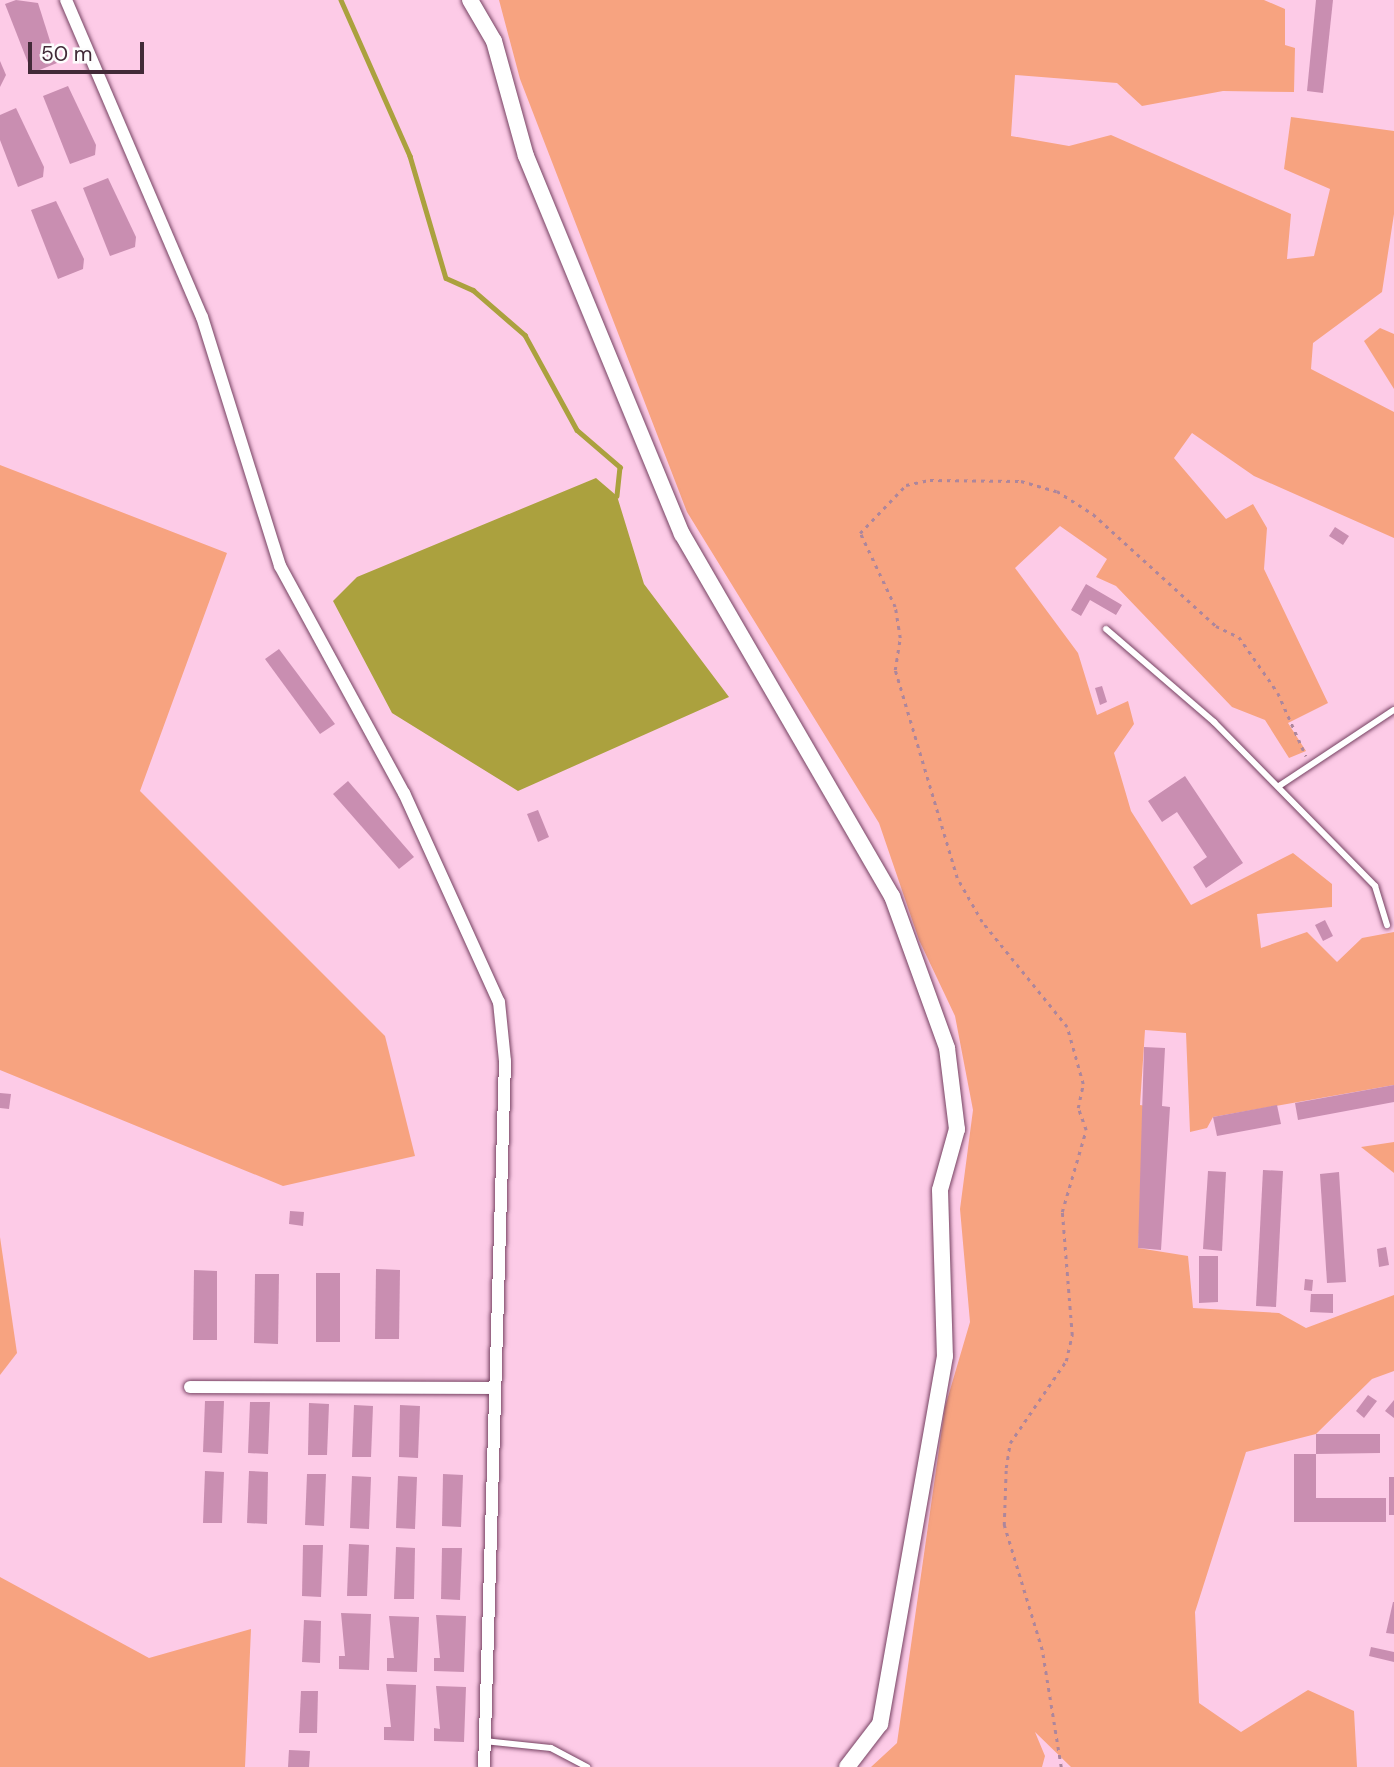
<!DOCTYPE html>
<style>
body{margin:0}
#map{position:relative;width:1394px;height:1767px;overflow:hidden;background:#fdcbe7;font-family:"DM Sans",sans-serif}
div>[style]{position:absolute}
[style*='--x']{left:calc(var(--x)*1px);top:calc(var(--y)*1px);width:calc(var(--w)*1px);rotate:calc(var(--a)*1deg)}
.green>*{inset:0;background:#f7a380}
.water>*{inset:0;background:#aba13e}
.stream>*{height:4.5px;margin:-2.25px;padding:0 2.25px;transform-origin:2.25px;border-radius:2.25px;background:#aba13e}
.building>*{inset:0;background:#c98eb1}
.path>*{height:2.5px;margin-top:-1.25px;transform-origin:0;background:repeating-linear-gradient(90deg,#ad869c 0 3.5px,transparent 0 8.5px)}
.roads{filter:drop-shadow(0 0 2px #764262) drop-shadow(0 0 2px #764262)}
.service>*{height:6px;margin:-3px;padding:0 3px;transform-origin:3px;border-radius:3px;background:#fff}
.minor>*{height:12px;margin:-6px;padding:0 6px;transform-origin:6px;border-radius:6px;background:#fff}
.tertiary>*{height:16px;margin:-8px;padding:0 8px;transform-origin:8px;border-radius:8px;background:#fff}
span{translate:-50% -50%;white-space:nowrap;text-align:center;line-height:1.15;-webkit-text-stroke:5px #fdfdfd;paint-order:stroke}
.scale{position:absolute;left:28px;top:42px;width:116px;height:32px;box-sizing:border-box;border:4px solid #422a38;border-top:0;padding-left:9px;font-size:21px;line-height:24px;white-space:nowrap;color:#422a38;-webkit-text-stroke:5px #fdfdfd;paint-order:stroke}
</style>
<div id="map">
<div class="green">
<i style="clip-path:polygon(499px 0,1264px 0,1285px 9px,1285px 45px,1295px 48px,1294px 92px,1223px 91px,1142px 106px,1117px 83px,1015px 75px,1011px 136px,1069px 146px,1111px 135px,1291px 214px,1287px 259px,1314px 256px,1330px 189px,1284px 169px,1291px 117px,1394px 131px,1394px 214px,1382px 292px,1313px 343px,1311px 369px,1394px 412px,1394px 538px,1254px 476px,1192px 433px,1174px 458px,1226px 519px,1253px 504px,1267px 528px,1264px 569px,1328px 703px,1288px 723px,1306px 751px,1289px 758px,1265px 720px,1232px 707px,1116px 586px,1096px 577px,1107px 559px,1060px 526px,1015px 568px,1078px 653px,1097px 715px,1128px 701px,1134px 724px,1114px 753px,1131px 811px,1191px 905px,1293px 853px,1332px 884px,1332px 907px,1257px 914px,1261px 948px,1307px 932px,1337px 962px,1362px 938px,1394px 932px,1394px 1085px,1213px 1117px,1207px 1128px,1190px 1132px,1186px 1033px,1145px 1030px,1140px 1105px,1147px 1106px,1138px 1248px,1188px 1256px,1193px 1308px,1279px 1313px,1306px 1328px,1394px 1295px,1394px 1371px,1372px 1379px,1316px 1434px,1246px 1452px,1195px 1612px,1199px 1703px,1241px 1732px,1308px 1690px,1354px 1711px,1357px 1767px,1071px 1767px,1035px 1732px,1045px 1756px,1042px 1767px,871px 1767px,897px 1743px,945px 1407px,970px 1322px,960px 1209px,973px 1110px,955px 1016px,919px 940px,879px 823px,687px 512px,520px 79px)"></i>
<i style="clip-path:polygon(1380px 328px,1394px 334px,1394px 389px,1364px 341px)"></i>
<i style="clip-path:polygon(0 465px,227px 553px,140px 791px,385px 1036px,415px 1156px,283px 1186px,0 1070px)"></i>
<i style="clip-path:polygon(1394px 1142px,1394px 1173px,1361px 1147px)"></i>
<i style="clip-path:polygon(0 1237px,17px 1353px,0 1375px)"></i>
<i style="clip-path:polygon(0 1577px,149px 1658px,251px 1629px,245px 1767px,0 1767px)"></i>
</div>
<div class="water">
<i style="clip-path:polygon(596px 478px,617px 496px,644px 584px,729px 697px,518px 791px,392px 713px,333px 601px,357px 577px)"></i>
</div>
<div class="stream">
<i style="--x:341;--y:0;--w:171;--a:66.1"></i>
<i style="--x:410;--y:156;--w:127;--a:73.6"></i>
<i style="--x:446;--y:278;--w:30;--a:24"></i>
<i style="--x:473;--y:290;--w:69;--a:40.9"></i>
<i style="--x:525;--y:335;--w:108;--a:61.3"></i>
<i style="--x:577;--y:430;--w:57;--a:40.7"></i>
<i style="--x:620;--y:467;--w:29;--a:96"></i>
</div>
<div class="building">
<i style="clip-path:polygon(16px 0,38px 3px,57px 63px,32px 73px,5px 4px)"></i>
<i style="clip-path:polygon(1316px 0,1333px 0,1323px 93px,1307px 91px)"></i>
<i style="clip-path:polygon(0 61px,6px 75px,0 87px)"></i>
<i style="clip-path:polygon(68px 86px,96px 145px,95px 155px,70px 164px,43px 96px)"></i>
<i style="clip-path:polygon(16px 108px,44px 167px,43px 177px,18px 187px,0 140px,0 115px)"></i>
<i style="clip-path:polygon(108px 178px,136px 237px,135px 247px,110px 256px,83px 188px)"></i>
<i style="clip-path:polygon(56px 201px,84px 259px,83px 269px,58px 279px,31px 210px)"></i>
<i style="clip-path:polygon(1335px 527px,1349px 536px,1343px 545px,1329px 536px)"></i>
<i style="clip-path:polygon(1086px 584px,1122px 605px,1116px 615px,1090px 600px,1081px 616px,1071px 610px)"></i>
<i style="clip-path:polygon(279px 649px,335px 724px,320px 734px,265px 659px)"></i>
<i style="clip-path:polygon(1102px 686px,1107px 702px,1100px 705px,1095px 688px)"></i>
<i style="clip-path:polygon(1185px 776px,1243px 863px,1206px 888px,1193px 867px,1207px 857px,1177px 812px,1162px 822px,1148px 801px)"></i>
<i style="clip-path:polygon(348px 781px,414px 857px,399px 869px,333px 794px)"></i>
<i style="clip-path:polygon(538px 810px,549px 837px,538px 842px,527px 814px)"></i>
<i style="clip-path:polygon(1325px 920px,1333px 936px,1323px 941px,1315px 925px)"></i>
<i style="clip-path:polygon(1144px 1047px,1165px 1048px,1162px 1106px,1170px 1107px,1161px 1250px,1138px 1248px)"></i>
<i style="clip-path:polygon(1394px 1085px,1394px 1102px,1298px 1120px,1295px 1103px)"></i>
<i style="clip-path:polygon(0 1093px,11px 1094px,9px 1109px,0 1108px)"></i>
<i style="clip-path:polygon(1277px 1105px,1281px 1124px,1217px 1136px,1213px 1117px)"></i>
<i style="clip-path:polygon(1263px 1170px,1283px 1171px,1276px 1307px,1256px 1306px)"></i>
<i style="clip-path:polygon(1208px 1171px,1226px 1172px,1222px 1251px,1203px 1249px)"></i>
<i style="clip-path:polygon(1339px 1172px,1346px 1282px,1327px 1283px,1320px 1174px)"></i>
<i style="clip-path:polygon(290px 1211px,304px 1212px,303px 1226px,289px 1224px)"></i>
<i style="clip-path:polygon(1386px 1247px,1389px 1265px,1379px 1267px,1377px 1249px)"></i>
<i style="clip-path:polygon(1199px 1256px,1218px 1256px,1218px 1302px,1199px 1303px)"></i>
<i style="clip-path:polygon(376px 1269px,400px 1270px,399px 1339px,375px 1339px)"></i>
<i style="clip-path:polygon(194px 1270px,217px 1271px,217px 1340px,193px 1340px)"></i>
<i style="clip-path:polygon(316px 1273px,340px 1273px,340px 1342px,316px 1342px)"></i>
<i style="clip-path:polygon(255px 1274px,279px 1274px,278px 1344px,254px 1343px)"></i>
<i style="clip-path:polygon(1305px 1279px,1313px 1280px,1312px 1291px,1304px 1290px)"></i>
<i style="clip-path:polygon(1311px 1294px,1333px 1294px,1333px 1313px,1310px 1312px)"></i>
<i style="clip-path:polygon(1368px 1395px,1377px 1401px,1364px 1418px,1356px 1411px)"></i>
<i style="clip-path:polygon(1394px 1400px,1394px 1418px,1385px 1411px)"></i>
<i style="clip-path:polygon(205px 1401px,224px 1401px,222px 1453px,203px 1452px)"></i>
<i style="clip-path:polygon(250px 1402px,270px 1402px,268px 1454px,248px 1453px)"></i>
<i style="clip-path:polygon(309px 1403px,329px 1404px,327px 1455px,308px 1455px)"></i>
<i style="clip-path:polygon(354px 1405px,373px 1406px,371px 1457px,352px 1457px)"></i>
<i style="clip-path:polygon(400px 1405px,420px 1406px,418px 1458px,399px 1457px)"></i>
<i style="clip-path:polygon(1316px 1434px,1380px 1434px,1380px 1453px,1316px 1454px)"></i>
<i style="clip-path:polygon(1294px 1454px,1316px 1454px,1316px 1498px,1386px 1498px,1386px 1522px,1294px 1522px)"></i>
<i style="clip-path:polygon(205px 1471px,224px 1472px,222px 1523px,203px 1523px)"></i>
<i style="clip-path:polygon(249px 1471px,268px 1472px,267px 1524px,247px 1523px)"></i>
<i style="clip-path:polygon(307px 1474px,326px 1474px,324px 1526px,305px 1525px)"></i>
<i style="clip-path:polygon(443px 1474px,463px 1475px,461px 1527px,442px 1526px)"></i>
<i style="clip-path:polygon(352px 1476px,371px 1477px,369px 1529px,350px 1528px)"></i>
<i style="clip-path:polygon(398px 1476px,417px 1477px,415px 1529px,396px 1528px)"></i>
<i style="clip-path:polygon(1389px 1477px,1394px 1477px,1394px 1515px,1389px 1515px)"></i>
<i style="clip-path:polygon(349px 1544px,369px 1545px,367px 1596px,347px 1596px)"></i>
<i style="clip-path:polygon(303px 1545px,323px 1545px,321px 1597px,302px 1596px)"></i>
<i style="clip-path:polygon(396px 1547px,415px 1548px,414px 1599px,394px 1599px)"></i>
<i style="clip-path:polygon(442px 1548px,462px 1548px,460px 1600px,441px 1599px)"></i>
<i style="clip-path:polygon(1393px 1602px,1394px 1602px,1394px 1634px,1386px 1633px)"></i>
<i style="clip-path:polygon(341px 1613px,371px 1614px,369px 1670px,339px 1669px,339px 1656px,345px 1656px)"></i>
<i style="clip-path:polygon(436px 1615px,466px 1616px,464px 1672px,434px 1671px,434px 1658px,440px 1658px)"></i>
<i style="clip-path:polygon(389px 1616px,419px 1617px,417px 1672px,387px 1671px,387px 1658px,394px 1658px)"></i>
<i style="clip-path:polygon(304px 1620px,321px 1621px,320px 1663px,302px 1662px)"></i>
<i style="clip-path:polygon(1371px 1647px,1394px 1652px,1394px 1662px,1369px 1656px)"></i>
<i style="clip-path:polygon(386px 1684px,416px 1685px,414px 1741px,384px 1740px,384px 1727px,391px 1727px)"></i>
<i style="clip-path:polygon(436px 1686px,466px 1687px,464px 1742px,434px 1741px,434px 1728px,440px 1729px)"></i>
<i style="clip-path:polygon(301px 1691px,318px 1691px,317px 1733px,299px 1733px)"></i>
<i style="clip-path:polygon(289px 1750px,310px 1751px,309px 1767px,288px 1767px)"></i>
</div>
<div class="path">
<i style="--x:1061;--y:1767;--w:119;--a:-99.2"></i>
<i style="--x:1042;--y:1650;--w:131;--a:-106.9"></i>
<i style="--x:1004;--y:1525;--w:57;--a:-88"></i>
<i style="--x:1006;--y:1468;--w:25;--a:-81"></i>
<i style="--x:1010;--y:1443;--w:99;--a:-55.7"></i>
<i style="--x:1066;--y:1361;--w:27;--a:-77"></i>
<i style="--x:1072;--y:1335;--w:123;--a:-94.6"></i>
<i style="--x:1062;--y:1212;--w:85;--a:-73.7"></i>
<i style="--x:1086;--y:1130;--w:23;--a:-110"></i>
<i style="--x:1078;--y:1108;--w:25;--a:-78"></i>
<i style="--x:1083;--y:1084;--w:59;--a:-105.7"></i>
<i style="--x:1067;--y:1027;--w:135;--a:-129"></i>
<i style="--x:982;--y:922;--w:51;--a:-119.6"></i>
<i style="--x:957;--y:878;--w:217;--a:-106.6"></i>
<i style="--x:895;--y:670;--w:32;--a:-81"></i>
<i style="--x:900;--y:638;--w:31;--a:-99"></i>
<i style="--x:895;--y:607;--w:82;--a:-115.3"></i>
<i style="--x:860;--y:533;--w:66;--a:-46.2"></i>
<i style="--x:906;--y:485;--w:25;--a:-12"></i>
<i style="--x:930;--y:480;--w:91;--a:0.6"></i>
<i style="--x:1021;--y:481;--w:37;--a:16"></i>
<i style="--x:1057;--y:491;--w:43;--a:32.6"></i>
<i style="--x:1093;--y:514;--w:166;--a:42.3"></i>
<i style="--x:1216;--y:626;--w:25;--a:26"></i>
<i style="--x:1239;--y:637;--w:68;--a:55.1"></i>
<i style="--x:1278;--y:693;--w:69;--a:66"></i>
</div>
<div class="roads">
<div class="service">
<i style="--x:1106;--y:629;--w:143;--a:40.7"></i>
<i style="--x:1214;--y:722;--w:230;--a:45.5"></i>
<i style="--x:1375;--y:886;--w:41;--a:72.9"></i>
<i style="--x:1279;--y:786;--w:138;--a:-33.5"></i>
<i style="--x:484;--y:1741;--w:67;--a:6"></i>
<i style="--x:551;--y:1748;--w:41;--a:27.8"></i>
</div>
<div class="minor">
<i style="--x:66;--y:0;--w:345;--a:66.8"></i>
<i style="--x:202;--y:317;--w:261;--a:72.6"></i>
<i style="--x:280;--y:566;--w:259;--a:61.4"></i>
<i style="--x:404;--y:793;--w:230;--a:65.6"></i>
<i style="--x:499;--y:1002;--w:59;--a:84.2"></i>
<i style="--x:505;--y:1061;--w:706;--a:91.7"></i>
<i style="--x:190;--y:1387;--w:305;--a:0.2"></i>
</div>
<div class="tertiary">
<i style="--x:470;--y:0;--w:48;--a:59.7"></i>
<i style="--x:494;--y:41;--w:119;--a:74.5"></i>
<i style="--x:526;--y:156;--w:409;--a:67.6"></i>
<i style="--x:682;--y:534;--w:419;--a:59.9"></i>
<i style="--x:892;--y:896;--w:162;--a:70.1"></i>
<i style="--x:947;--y:1048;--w:82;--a:83"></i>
<i style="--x:957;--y:1129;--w:63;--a:105.6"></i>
<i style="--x:940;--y:1190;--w:166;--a:88.3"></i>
<i style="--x:945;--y:1356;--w:374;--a:100"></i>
<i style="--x:880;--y:1724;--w:54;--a:127.5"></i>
</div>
</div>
<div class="scale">50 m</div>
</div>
